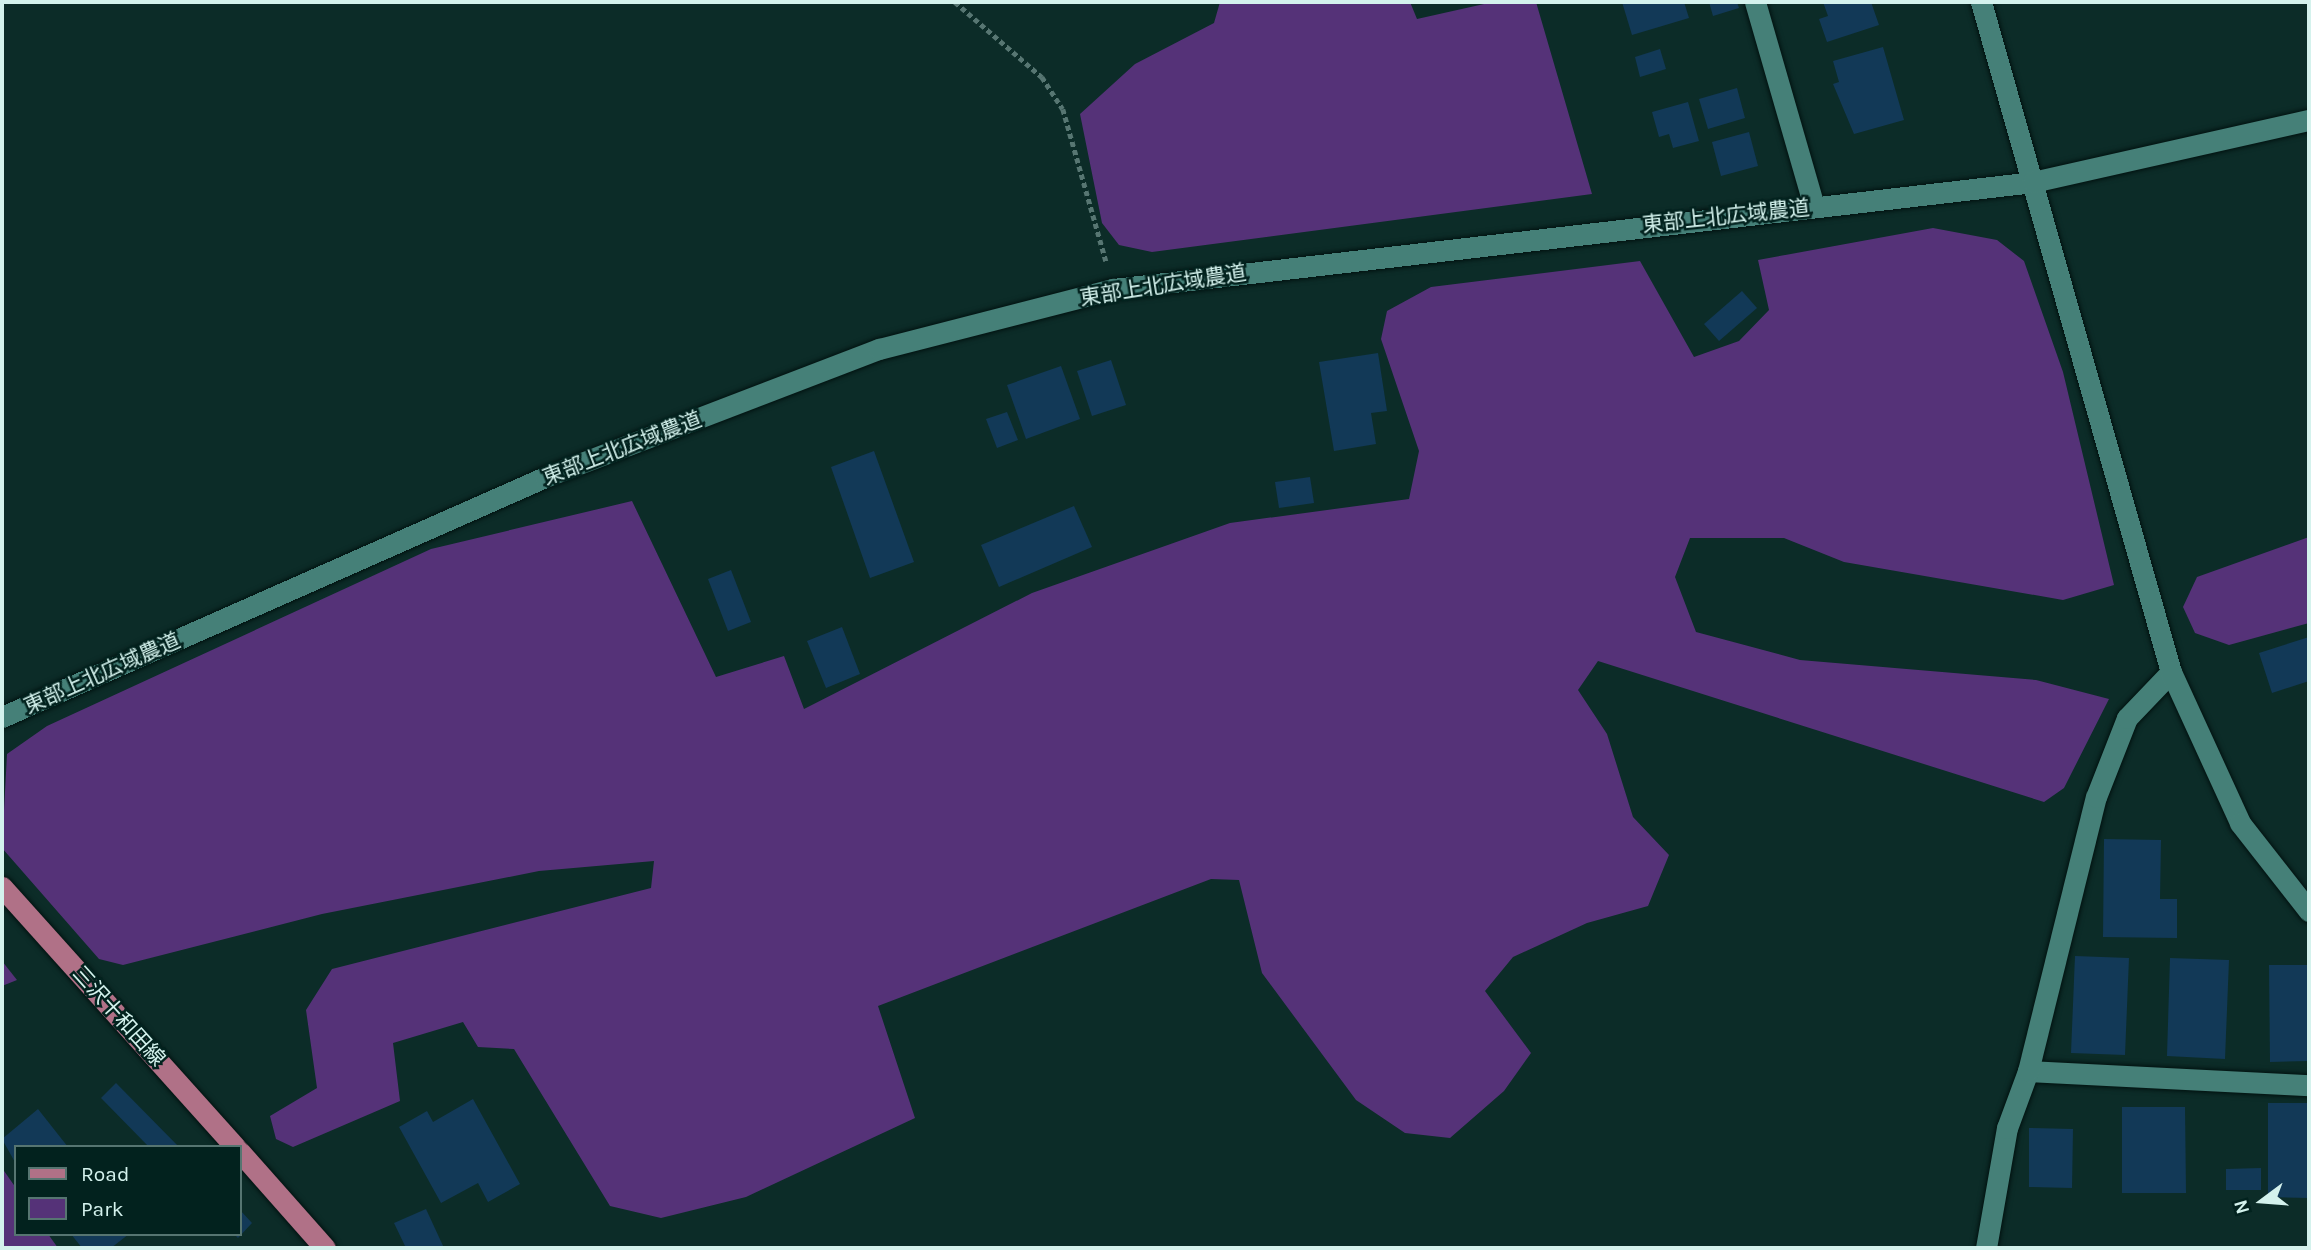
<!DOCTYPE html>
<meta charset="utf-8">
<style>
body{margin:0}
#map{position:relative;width:2311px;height:1250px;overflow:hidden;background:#0c2c28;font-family:Karla,"Noto Sans JP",sans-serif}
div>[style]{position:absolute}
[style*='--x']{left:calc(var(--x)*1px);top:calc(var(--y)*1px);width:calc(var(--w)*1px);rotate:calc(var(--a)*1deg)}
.green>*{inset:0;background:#553278}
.building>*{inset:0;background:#123957}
.path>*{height:4.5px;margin-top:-2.25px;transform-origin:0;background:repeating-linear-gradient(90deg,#577672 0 5px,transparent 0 8.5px)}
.roads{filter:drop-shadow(0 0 2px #021210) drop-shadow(0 0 2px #021210)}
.minor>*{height:21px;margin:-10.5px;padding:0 10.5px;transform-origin:10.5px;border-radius:10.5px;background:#458078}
.tertiary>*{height:21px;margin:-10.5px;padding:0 10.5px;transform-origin:10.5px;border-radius:10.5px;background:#458078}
.primary>*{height:21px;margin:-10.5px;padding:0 10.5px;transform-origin:10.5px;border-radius:10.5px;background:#b07187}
span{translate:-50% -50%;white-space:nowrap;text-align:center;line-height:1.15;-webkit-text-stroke:5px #02221e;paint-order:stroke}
.street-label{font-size:21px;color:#d4f2ed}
.frame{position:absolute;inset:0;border:4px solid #d4f2ed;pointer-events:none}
.legend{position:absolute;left:14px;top:1145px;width:228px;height:91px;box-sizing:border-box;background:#02221e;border:2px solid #567571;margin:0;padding:9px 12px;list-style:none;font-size:21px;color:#d4f2ed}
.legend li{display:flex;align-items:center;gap:14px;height:35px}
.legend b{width:35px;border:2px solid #567571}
.north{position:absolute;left:2227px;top:1166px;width:70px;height:70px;-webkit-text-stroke:5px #02221e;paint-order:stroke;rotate:254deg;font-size:19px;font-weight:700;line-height:28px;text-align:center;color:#d4f2ed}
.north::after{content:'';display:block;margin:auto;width:24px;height:32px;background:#d4f2ed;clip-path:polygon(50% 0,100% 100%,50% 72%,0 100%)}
</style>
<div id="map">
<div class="green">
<i style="clip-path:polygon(1220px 2px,1410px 2px,1417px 19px,1493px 2px,1536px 2px,1592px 194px,1152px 252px,1119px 245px,1102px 223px,1080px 114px,1135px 64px,1214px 23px)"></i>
<i style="clip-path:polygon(1933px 228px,1997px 240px,2024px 261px,2063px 372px,2114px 585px,2063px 600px,1844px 562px,1784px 538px,1690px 538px,1675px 577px,1696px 632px,1800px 660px,2036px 680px,2109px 699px,2064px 788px,2044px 802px,1598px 661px,1578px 690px,1607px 734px,1633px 817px,1669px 855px,1648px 906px,1587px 923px,1513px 957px,1485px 991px,1531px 1053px,1504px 1091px,1450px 1138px,1405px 1133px,1356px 1100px,1262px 973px,1239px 880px,1211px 879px,878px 1006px,915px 1118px,746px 1197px,661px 1218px,610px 1206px,514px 1049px,478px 1047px,463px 1022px,393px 1043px,400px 1101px,293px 1147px,276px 1139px,270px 1116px,317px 1088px,306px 1010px,332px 969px,651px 888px,654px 861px,539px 871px,322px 914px,123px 965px,99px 959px,2px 848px,7px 754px,47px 726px,431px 549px,632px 501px,716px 677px,784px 656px,804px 709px,1032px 593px,1230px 523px,1409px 499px,1419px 451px,1381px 339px,1387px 311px,1431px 287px,1640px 261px,1694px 357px,1739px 341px,1769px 310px,1758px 260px)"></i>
<i style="clip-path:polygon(2309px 537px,2309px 623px,2229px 645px,2195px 633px,2183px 607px,2197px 577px)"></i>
<i style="clip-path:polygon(2px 961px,17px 980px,2px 986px)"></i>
<i style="clip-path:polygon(2px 1168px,16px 1188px,16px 1234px,48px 1234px,58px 1248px,2px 1248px)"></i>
</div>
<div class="building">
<i style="clip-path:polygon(1622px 2px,1684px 2px,1689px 18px,1632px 35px)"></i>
<i style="clip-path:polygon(1709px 2px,1737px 2px,1739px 8px,1713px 16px)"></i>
<i style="clip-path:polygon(1823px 2px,1871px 2px,1879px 25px,1827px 42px,1819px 19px,1828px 16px)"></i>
<i style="clip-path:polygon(1883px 47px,1904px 120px,1854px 134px,1833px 84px,1839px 82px,1833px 61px)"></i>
<i style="clip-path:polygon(1660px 49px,1666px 69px,1640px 77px,1635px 57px)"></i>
<i style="clip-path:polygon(1737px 88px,1745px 118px,1708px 129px,1699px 99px)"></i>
<i style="clip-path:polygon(1688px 102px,1699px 141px,1673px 148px,1669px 134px,1659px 137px,1652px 112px)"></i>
<i style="clip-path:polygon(1749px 132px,1758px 166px,1721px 176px,1712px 142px)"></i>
<i style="clip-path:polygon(1742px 291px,1757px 308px,1719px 341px,1704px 324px)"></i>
<i style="clip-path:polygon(1378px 353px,1387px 411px,1371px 413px,1376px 444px,1334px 451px,1319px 362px)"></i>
<i style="clip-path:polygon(1111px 360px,1126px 405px,1092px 416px,1077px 371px)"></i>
<i style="clip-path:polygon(1061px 366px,1080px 419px,1026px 439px,1007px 385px)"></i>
<i style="clip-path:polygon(1007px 412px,1018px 440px,997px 448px,986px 419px)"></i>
<i style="clip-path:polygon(874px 451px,914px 562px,870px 578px,831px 467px)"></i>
<i style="clip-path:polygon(1310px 477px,1314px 503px,1279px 508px,1275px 482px)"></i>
<i style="clip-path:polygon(1074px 506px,1092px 547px,999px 587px,981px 545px)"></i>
<i style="clip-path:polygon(731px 570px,751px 622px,728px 631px,708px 579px)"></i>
<i style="clip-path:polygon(842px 627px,860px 674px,826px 688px,807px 641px)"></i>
<i style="clip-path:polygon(2309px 637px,2309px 681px,2272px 693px,2259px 653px)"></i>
<i style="clip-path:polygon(2104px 839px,2161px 840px,2160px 899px,2177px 899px,2177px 938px,2103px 937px)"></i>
<i style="clip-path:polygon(2075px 956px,2129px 958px,2125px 1055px,2071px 1053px)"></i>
<i style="clip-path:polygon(2170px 958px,2229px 960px,2225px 1059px,2167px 1056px)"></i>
<i style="clip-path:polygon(2269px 965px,2309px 965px,2309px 1061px,2270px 1062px)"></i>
<i style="clip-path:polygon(116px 1083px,179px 1147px,149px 1147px,101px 1098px)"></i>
<i style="clip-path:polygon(473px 1099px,520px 1184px,488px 1202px,478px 1183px,441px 1203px,399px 1127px,427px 1111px,433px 1122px)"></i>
<i style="clip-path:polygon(2268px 1103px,2309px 1103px,2309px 1198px,2268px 1197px)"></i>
<i style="clip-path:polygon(2122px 1107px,2185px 1107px,2186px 1193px,2122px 1193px)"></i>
<i style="clip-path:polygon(38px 1109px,68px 1147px,16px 1147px,16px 1164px,2px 1139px)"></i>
<i style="clip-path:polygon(2029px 1128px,2073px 1129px,2072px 1188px,2029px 1187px)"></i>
<i style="clip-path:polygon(2261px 1168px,2261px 1190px,2226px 1190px,2226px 1169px)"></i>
<i style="clip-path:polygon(426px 1209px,444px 1248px,406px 1248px,394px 1223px)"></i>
<i style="clip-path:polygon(240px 1210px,252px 1223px,238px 1238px,234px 1234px,240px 1234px)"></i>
<i style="clip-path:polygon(71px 1234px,129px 1234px,111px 1248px,82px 1248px)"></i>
</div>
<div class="path">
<i style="--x:955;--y:2;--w:115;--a:40.8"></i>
<i style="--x:1042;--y:77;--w:38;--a:57"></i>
<i style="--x:1063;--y:109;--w:158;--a:74.2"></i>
</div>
<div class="roads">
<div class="minor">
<i style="--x:1755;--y:2;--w:213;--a:73.9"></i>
<i style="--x:2028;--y:1071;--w:281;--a:2.9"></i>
<i style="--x:1986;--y:1248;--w:122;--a:-80.1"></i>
<i style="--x:2007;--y:1128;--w:61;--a:-69.8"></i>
<i style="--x:2028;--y:1071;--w:282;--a:-76.1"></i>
<i style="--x:2096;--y:797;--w:85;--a:-68.6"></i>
<i style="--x:2127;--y:718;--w:64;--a:-46.3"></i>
</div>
<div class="tertiary">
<i style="--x:1981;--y:2;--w:696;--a:74.17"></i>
<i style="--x:2171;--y:672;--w:166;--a:65.4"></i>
<i style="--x:2240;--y:823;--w:112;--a:51.9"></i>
<i style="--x:2;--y:717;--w:594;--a:-23.84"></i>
<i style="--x:545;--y:477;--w:358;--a:-21"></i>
<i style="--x:879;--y:349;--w:242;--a:-14.4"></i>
<i style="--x:1113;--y:289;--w:926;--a:-6.63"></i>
<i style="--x:2033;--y:182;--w:283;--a:-12.7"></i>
</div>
<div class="primary">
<i style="--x:2;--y:887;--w:349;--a:48.1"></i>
<i style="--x:240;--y:1152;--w:128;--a:48.5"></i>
</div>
</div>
<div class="street-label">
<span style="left:1726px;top:216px;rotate:-6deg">東部上北広域農道</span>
<span style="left:1163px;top:285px;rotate:-9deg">東部上北広域農道</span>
<span style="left:622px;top:448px;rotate:-21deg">東部上北広域農道</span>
<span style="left:102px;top:673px;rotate:-24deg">東部上北広域農道</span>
<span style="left:119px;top:1016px;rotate:48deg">三沢十和田線</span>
</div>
<div class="frame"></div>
<ul class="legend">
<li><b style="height:9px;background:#b07187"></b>Road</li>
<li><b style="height:19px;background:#553278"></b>Park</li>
</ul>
<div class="north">N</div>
</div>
